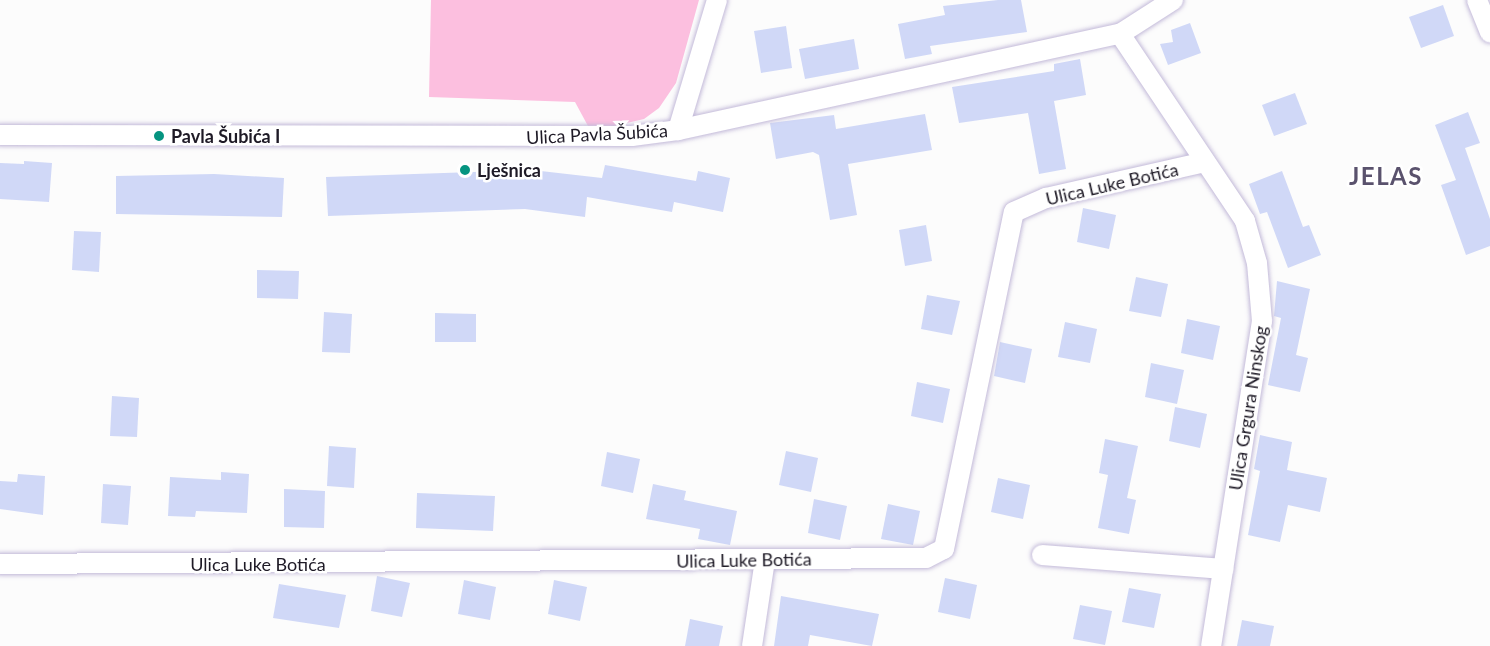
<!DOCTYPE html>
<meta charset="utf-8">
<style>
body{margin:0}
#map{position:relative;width:1490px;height:646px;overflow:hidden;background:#fcfcfc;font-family:Lato,sans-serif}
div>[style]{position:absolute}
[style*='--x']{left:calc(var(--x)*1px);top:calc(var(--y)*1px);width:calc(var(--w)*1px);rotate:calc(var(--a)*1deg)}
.green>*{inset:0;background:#fcbfdf}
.building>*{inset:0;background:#d0d8f7}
.roads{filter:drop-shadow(0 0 2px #c3bad9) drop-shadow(0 0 2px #c3bad9)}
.street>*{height:20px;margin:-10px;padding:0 10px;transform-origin:10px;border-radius:10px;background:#fff}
.dots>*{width:16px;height:16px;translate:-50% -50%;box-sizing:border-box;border:3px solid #fff;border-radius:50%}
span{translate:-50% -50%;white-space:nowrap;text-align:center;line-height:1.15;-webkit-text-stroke:5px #fff;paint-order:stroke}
.street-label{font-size:18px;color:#1e1a26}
.poi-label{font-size:18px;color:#1e1a26;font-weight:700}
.left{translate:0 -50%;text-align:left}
.district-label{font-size:24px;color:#5a526d;font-weight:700;letter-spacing:1.5px}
</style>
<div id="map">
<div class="green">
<i style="clip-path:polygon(431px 0,699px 0,676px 83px,659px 108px,644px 119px,614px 126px,588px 126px,575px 102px,429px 97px)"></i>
</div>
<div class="building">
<i style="clip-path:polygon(998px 0,1021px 0,1027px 32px,930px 46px,932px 54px,905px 59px,898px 24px,945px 15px,943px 6px)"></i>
<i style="clip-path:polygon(1443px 5px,1454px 36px,1421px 48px,1409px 17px)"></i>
<i style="clip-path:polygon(1190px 23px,1201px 53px,1168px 65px,1160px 44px,1173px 42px,1171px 30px)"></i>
<i style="clip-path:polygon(786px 26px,792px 68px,761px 73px,754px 31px)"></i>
<i style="clip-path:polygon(854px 39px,859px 69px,805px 79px,799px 49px)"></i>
<i style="clip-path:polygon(1080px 59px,1086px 95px,1054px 101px,1066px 169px,1039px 174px,1028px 113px,959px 123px,952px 87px,1054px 71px,1054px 64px)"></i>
<i style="clip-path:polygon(1295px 93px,1307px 124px,1274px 136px,1262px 105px)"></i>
<i style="clip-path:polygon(1468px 112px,1480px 143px,1465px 148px,1490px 219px,1490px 246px,1466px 255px,1441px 185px,1456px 180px,1435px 125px)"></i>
<i style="clip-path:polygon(925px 114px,932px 150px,848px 164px,857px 215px,830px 220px,819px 155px,813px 152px,776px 159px,770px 123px,834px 115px,836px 129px)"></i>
<i style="clip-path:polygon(24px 161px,52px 163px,49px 202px,0 199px,0 163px,24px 164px)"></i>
<i style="clip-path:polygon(605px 165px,696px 181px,698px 171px,730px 178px,723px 212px,674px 202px,672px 212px,587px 197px,585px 217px,525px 209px,328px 216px,326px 177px,532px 170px,602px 178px)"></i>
<i style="clip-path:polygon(1282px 171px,1303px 227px,1309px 225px,1321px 255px,1288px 268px,1267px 212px,1260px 214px,1249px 184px)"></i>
<i style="clip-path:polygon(214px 174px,284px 178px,282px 217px,116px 214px,116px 176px)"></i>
<i style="clip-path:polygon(1083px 208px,1116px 215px,1109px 249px,1077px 242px)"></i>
<i style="clip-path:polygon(926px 225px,932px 261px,905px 266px,899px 230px)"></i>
<i style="clip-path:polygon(74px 231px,101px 232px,99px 272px,72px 270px)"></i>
<i style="clip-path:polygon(257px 270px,299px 271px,298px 299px,257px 298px)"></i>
<i style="clip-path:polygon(1136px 277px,1168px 284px,1161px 317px,1129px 311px)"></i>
<i style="clip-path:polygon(1277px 281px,1310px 289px,1296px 355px,1308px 358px,1300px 392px,1268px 385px,1281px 318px,1274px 316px)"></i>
<i style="clip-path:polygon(927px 295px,960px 301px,952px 335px,921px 329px)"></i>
<i style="clip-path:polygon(324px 312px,352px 314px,350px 353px,322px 352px)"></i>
<i style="clip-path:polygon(435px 313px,476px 314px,476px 342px,435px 342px)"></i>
<i style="clip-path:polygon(1187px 319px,1220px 326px,1213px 360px,1181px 353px)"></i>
<i style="clip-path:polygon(1065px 322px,1097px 329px,1090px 363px,1058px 357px)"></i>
<i style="clip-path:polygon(1000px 342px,1032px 349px,1025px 383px,994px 376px)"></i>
<i style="clip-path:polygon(1151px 363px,1184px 370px,1177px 404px,1145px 397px)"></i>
<i style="clip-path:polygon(917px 382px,950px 389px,943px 423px,911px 416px)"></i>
<i style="clip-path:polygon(112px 396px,139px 398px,137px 437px,110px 436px)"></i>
<i style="clip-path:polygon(1175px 407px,1207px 414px,1200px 448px,1169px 441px)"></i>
<i style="clip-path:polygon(1260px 435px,1292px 442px,1287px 470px,1327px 478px,1320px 512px,1288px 505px,1280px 542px,1248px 535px,1260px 471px,1254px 469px)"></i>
<i style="clip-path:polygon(1105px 439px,1138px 446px,1127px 498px,1136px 500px,1129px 534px,1098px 528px,1108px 475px,1099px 473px)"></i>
<i style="clip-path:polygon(329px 446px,356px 448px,354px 488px,327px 486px)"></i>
<i style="clip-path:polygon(786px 451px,818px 458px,811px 492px,779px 485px)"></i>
<i style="clip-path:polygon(607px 452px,640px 459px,633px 493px,601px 486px)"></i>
<i style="clip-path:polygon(221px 472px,249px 474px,247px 513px,196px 511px,195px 517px,168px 516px,170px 477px,221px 480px)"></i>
<i style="clip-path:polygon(18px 474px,45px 476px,43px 515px,0 509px,0 481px,17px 482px)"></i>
<i style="clip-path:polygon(998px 478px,1030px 485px,1023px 519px,991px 512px)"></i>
<i style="clip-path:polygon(103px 484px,131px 486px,128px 525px,101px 523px)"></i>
<i style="clip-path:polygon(653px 484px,686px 491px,684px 500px,737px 511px,730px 545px,698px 539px,700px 529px,646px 519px)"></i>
<i style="clip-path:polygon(284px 489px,325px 491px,324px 528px,284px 527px)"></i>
<i style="clip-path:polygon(417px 493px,495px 496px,493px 531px,416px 528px)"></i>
<i style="clip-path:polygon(814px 499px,847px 506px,840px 540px,808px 533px)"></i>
<i style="clip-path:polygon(888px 504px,920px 511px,913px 545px,881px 539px)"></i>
<i style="clip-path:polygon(377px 576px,410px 583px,402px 617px,371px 611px)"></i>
<i style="clip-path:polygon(945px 578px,977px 585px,970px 619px,938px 612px)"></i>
<i style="clip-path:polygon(464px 580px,496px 587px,490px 620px,458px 614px)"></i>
<i style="clip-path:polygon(554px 580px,587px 587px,580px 621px,548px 614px)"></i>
<i style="clip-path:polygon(279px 584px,346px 595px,339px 628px,273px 618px)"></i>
<i style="clip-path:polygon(1129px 588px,1161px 594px,1154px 628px,1122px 622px)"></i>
<i style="clip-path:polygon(781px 596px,879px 614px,872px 646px,810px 635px,808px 646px,774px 646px)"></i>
<i style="clip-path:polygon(1080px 605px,1112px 611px,1105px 645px,1073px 639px)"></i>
<i style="clip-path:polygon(690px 619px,723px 626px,719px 646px,685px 646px)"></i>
<i style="clip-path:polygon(1242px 620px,1274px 626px,1270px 646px,1237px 646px)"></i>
</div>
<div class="roads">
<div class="street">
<i style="--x:1477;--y:0;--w:35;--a:68"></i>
<i style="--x:1120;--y:34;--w:225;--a:56.2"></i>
<i style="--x:1245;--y:221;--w:44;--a:74.1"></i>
<i style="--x:1257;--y:263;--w:58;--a:85.1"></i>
<i style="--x:1262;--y:321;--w:329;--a:98.9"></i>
<i style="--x:678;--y:130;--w:136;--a:-73.3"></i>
<i style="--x:0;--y:135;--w:632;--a:0.09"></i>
<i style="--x:632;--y:136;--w:46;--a:-7.4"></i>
<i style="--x:678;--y:130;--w:452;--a:-12.3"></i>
<i style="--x:1120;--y:34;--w:63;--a:-32.7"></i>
<i style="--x:1042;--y:555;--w:182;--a:4.4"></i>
<i style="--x:0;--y:564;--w:926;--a:-0.37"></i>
<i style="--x:926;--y:558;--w:20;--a:-27"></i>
<i style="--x:944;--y:549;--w:344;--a:-78.3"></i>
<i style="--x:1014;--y:212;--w:35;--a:-24"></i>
<i style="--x:1046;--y:198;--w:163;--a:-12.8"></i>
<i style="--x:752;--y:646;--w:87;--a:-81.4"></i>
</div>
</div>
<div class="dots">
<i style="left:159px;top:136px;background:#059480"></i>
<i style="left:465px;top:170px;background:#059480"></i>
</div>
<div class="street-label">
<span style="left:597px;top:134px;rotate:-3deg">Ulica Pavla Šubića</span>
<span style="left:1112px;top:184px;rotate:-13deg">Ulica Luke Botića</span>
<span style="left:1248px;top:408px;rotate:-81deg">Ulica Grgura Ninskog</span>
<span style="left:744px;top:560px;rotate:-1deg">Ulica Luke Botića</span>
<span style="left:258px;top:564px">Ulica Luke Botića</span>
</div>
<div class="poi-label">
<span class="left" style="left:171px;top:136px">Pavla Šubića I</span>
<span class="left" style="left:477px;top:170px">Lješnica</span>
</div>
<div class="district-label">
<span style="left:1386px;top:176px">JELAS</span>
</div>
</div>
